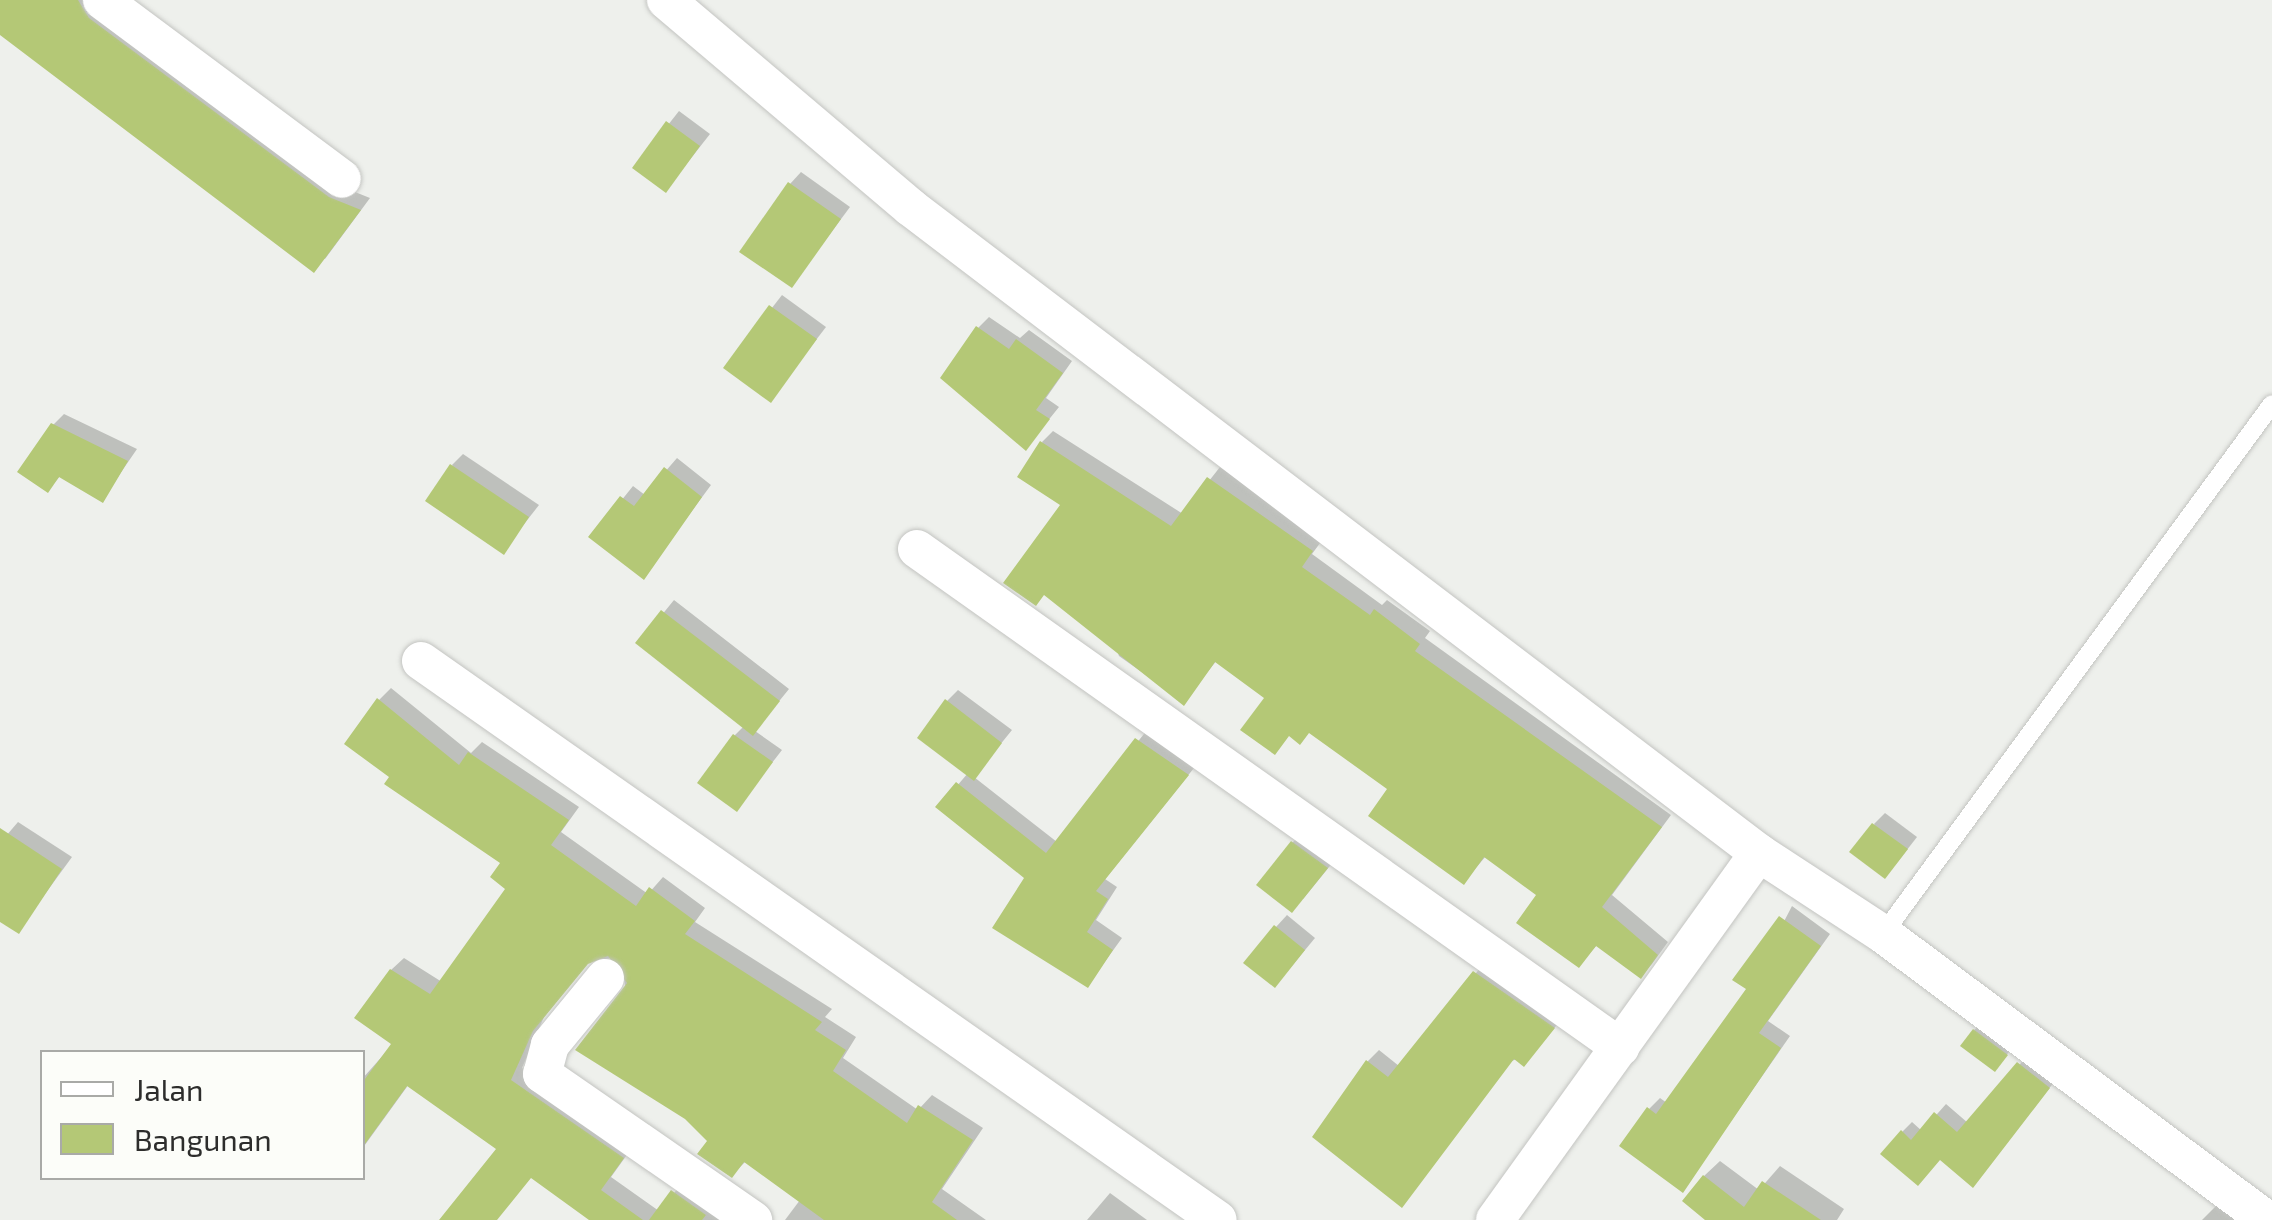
<!DOCTYPE html>
<style>
body{margin:0}
#map{position:relative;width:2272px;height:1220px;overflow:hidden;background:#eef0ec;font-family:"Exo 2",sans-serif}
div>[style]{position:absolute}
[style*='--x']{left:calc(var(--x)*1px);top:calc(var(--y)*1px);width:calc(var(--w)*1px);rotate:calc(var(--a)*1deg)}
.shadow>*{inset:0;background:#0003}
.building>*{inset:0;background:#b4c876}
.roads{filter:drop-shadow(0 0 2px #c3c4c1) drop-shadow(0 0 2px #c3c4c1)}
.lane>*{height:18px;margin:-9px;padding:0 9px;transform-origin:9px;border-radius:9px;background:#fff}
.street>*{height:38px;margin:-19px;padding:0 19px;transform-origin:19px;border-radius:19px;background:#fff}
span{translate:-50% -50%;white-space:nowrap;text-align:center;line-height:1.15;-webkit-text-stroke:8px #fcfdf9;paint-order:stroke}
.legend{position:absolute;left:40px;top:1050px;width:325px;height:130px;box-sizing:border-box;background:#fcfdf9;border:2px solid #a9aaa7;margin:0;padding:12px 18px;list-style:none;font-size:30px;color:#2d2d2c}
.legend li{display:flex;align-items:center;gap:20px;height:50px}
.legend b{width:50px;border:2px solid #a9aaa7}
</style>
<div id="map">
<div class="shadow">
<i style="clip-path:polygon(0 0,96px 0,340px 186px,370px 198px,325px 259px,0 32px)"></i>
<i style="clip-path:polygon(679px 111px,710px 134px,666px 190px,635px 167px)"></i>
<i style="clip-path:polygon(801px 172px,850px 207px,792px 285px,790px 184px)"></i>
<i style="clip-path:polygon(782px 295px,826px 327px,770px 400px,726px 367px)"></i>
<i style="clip-path:polygon(989px 317px,1020px 338px,1029px 330px,1072px 361px,1046px 398px,1059px 407px,1026px 448px,978px 328px)"></i>
<i style="clip-path:polygon(64px 414px,137px 449px,102px 500px,61px 475px,48px 490px,53px 425px)"></i>
<i style="clip-path:polygon(1053px 431px,1183px 514px,1220px 467px,1323px 539px,1312px 554px,1382px 605px,1387px 600px,1430px 631px,1425px 638px,1671px 815px,1612px 895px,1668px 942px,1652px 964px,1640px 976px,1598px 944px,1579px 965px,1540px 895px,1486px 856px,1464px 882px,1391px 789px,1310px 731px,1290px 734px,1275px 751px,1267px 697px,1217px 660px,1184px 702px,1119px 656px,1042px 442px)"></i>
<i style="clip-path:polygon(463px 454px,539px 505px,503px 551px,452px 465px)"></i>
<i style="clip-path:polygon(677px 458px,711px 485px,644px 576px,592px 537px,633px 486px,645px 495px)"></i>
<i style="clip-path:polygon(674px 600px,789px 689px,755px 731px,782px 750px,737px 808px,735px 735px,744px 726px,639px 643px)"></i>
<i style="clip-path:polygon(391px 688px,471px 753px,482px 742px,579px 807px,561px 832px,648px 894px,663px 877px,705px 908px,695px 922px,832px 1009px,825px 1017px,856px 1037px,843px 1058px,918px 1110px,932px 1095px,983px 1128px,942px 1189px,986px 1220px,785px 1220px,800px 1200px,746px 1161px,732px 1175px,626px 992px,621px 957px,589px 961px,544px 1017px,522px 1068px,634px 1145px,611px 1177px,659px 1211px,685px 1180px,747px 1220px,593px 1220px,532px 1175px,496px 1220px,452px 1220px,500px 1149px,409px 1084px,362px 1149px,362px 1079px,394px 1043px,391px 970px,404px 958px,442px 982px,509px 888px,504px 862px,393px 776px,379px 700px)"></i>
<i style="clip-path:polygon(958px 690px,1012px 730px,974px 777px,1057px 842px,1148px 729px,1198px 763px,1105px 879px,1117px 887px,1096px 920px,1122px 938px,1088px 985px,1027px 878px,939px 807px,968px 773px,947px 701px)"></i>
<i style="clip-path:polygon(1885px 813px,1917px 837px,1896px 864px,1874px 824px)"></i>
<i style="clip-path:polygon(18px 822px,72px 857px,18px 931px,0 919px,0 843px)"></i>
<i style="clip-path:polygon(1304px 832px,1338px 856px,1303px 899px,1292px 843px)"></i>
<i style="clip-path:polygon(1792px 906px,1830px 934px,1768px 1021px,1790px 1036px,1683px 1190px,1649px 1109px,1660px 1098px,1667px 1103px,1749px 989px)"></i>
<i style="clip-path:polygon(1287px 915px,1315px 938px,1286px 973px,1276px 927px)"></i>
<i style="clip-path:polygon(1486px 961px,1564px 1016px,1535px 1052px,1316px 1137px,1368px 1061px,1379px 1050px,1399px 1066px)"></i>
<i style="clip-path:polygon(1979px 1026px,2011px 1049px,2000px 1064px,1974px 1030px)"></i>
<i style="clip-path:polygon(2029px 1054px,2058px 1077px,1982px 1175px,1941px 1157px,1928px 1173px,1902px 1132px,1912px 1122px,1922px 1131px,1946px 1104px,1968px 1123px)"></i>
<i style="clip-path:polygon(1720px 1161px,1759px 1190px,1780px 1166px,1844px 1209px,1837px 1220px,1709px 1220px,1704px 1176px)"></i>
<i style="clip-path:polygon(1110px 1193px,1147px 1220px,1087px 1220px)"></i>
<i style="clip-path:polygon(2217px 1205px,2239px 1220px,2202px 1220px)"></i>
</div>
<div class="building">
<i style="clip-path:polygon(0 0,78px 0,89px 18px,329px 197px,361px 210px,314px 273px,0 35px)"></i>
<i style="clip-path:polygon(666px 121px,700px 146px,666px 193px,632px 168px)"></i>
<i style="clip-path:polygon(788px 182px,841px 219px,792px 288px,739px 252px)"></i>
<i style="clip-path:polygon(769px 305px,817px 339px,771px 403px,723px 368px)"></i>
<i style="clip-path:polygon(976px 326px,1009px 349px,1016px 339px,1063px 373px,1036px 410px,1050px 419px,1026px 451px,940px 378px)"></i>
<i style="clip-path:polygon(51px 423px,128px 461px,103px 503px,59px 477px,48px 493px,17px 472px)"></i>
<i style="clip-path:polygon(1040px 441px,1171px 526px,1207px 477px,1313px 551px,1302px 567px,1370px 615px,1374px 609px,1420px 644px,1415px 651px,1662px 827px,1602px 907px,1658px 955px,1641px 979px,1596px 946px,1579px 968px,1516px 923px,1536px 895px,1484px 857px,1464px 885px,1368px 816px,1387px 789px,1309px 733px,1300px 745px,1289px 736px,1275px 755px,1240px 730px,1264px 698px,1215px 662px,1184px 706px,1044px 595px,1036px 606px,1003px 583px,1060px 505px,1017px 477px)"></i>
<i style="clip-path:polygon(450px 464px,529px 517px,504px 555px,425px 501px)"></i>
<i style="clip-path:polygon(664px 467px,702px 497px,644px 580px,588px 537px,620px 496px,634px 506px)"></i>
<i style="clip-path:polygon(661px 610px,780px 701px,753px 736px,635px 643px)"></i>
<i style="clip-path:polygon(377px 698px,459px 765px,468px 752px,569px 820px,551px 845px,636px 906px,649px 887px,695px 921px,685px 934px,822px 1022px,815px 1030px,846px 1050px,833px 1071px,907px 1123px,918px 1105px,973px 1140px,932px 1202px,957px 1220px,824px 1220px,744px 1162px,732px 1178px,697px 1154px,707px 1141px,685px 1119px,575px 1050px,627px 983px,608px 956px,588px 964px,533px 1031px,511px 1080px,624px 1158px,601px 1190px,643px 1220px,589px 1220px,531px 1178px,497px 1220px,439px 1220px,496px 1149px,407px 1086px,362px 1148px,362px 1083px,391px 1044px,354px 1018px,390px 969px,430px 994px,505px 889px,490px 877px,500px 863px,384px 784px,389px 777px,344px 744px)"></i>
<i style="clip-path:polygon(945px 699px,1002px 743px,974px 781px,917px 738px)"></i>
<i style="clip-path:polygon(733px 734px,773px 762px,737px 812px,697px 783px)"></i>
<i style="clip-path:polygon(1135px 738px,1189px 775px,1096px 891px,1108px 899px,1087px 932px,1113px 950px,1088px 988px,992px 928px,1024px 878px,935px 807px,956px 782px,1046px 853px)"></i>
<i style="clip-path:polygon(1872px 823px,1908px 849px,1885px 879px,1849px 852px)"></i>
<i style="clip-path:polygon(0 828px,62px 869px,19px 934px,0 922px)"></i>
<i style="clip-path:polygon(1291px 841px,1328px 868px,1292px 913px,1256px 885px)"></i>
<i style="clip-path:polygon(1779px 916px,1821px 946px,1759px 1033px,1781px 1048px,1683px 1193px,1619px 1146px,1647px 1107px,1656px 1114px,1746px 989px,1732px 980px)"></i>
<i style="clip-path:polygon(1274px 925px,1305px 950px,1275px 988px,1243px 963px)"></i>
<i style="clip-path:polygon(1473px 971px,1555px 1028px,1524px 1067px,1514px 1059px,1402px 1208px,1312px 1137px,1366px 1060px,1388px 1077px)"></i>
<i style="clip-path:polygon(1973px 1029px,2008px 1055px,1995px 1072px,1960px 1046px)"></i>
<i style="clip-path:polygon(2017px 1062px,2050px 1088px,1973px 1188px,1940px 1160px,1918px 1186px,1880px 1154px,1901px 1130px,1911px 1140px,1934px 1112px,1957px 1132px)"></i>
<i style="clip-path:polygon(1703px 1175px,1744px 1207px,1762px 1181px,1821px 1220px,1705px 1220px,1682px 1201px)"></i>
<i style="clip-path:polygon(671px 1190px,706px 1215px,702px 1220px,649px 1220px)"></i>
</div>
<div class="roads">
<div class="lane">
<i style="--x:1883;--y:934;--w:657;--a:-53.72"></i>
</div>
<div class="street">
<i style="--x:102;--y:0;--w:299;--a:36.7"></i>
<i style="--x:666;--y:0;--w:320;--a:40.3"></i>
<i style="--x:910;--y:207;--w:1067;--a:37.27"></i>
<i style="--x:1759;--y:853;--w:148;--a:33.2"></i>
<i style="--x:1883;--y:934;--w:479;--a:36.7"></i>
<i style="--x:917;--y:549;--w:862;--a:35.31"></i>
<i style="--x:421;--y:661;--w:973;--a:35.05"></i>
<i style="--x:605;--y:978;--w:87;--a:129.4"></i>
<i style="--x:550;--y:1045;--w:30;--a:105"></i>
<i style="--x:542;--y:1074;--w:257;--a:34.7"></i>
<i style="--x:1495;--y:1220;--w:452;--a:-54.3"></i>
</div>
</div>
<ul class="legend">
<li><b style="height:12px;background:#fff"></b>Jalan</li>
<li><b style="height:28px;background:#b4c876"></b>Bangunan</li>
</ul>
</div>
